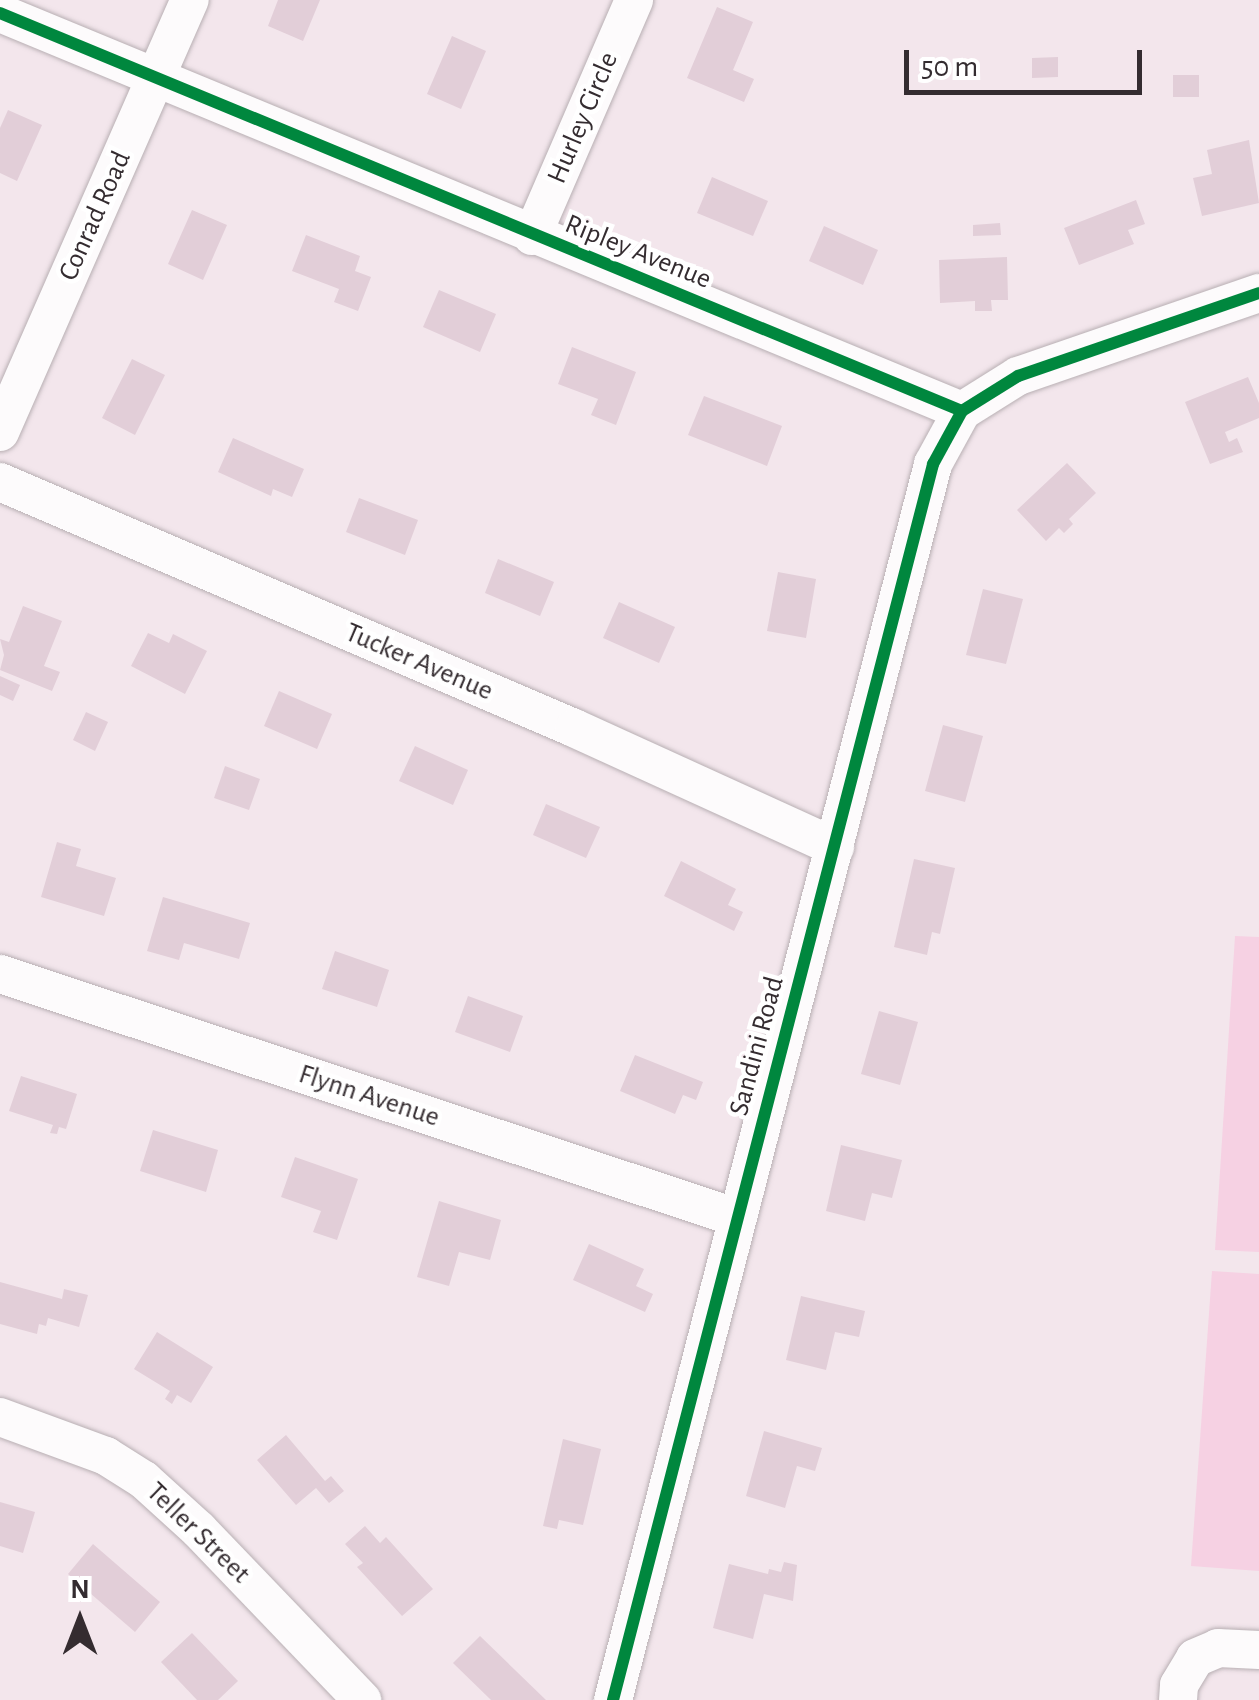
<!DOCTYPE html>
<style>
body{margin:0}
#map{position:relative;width:1259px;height:1700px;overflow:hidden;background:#f3e6ec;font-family:"Alegreya Sans",sans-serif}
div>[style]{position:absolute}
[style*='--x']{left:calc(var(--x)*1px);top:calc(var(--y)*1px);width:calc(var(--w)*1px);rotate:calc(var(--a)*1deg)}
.green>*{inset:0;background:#f6d1e3}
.building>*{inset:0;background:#e2ced8}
.roads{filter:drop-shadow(0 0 2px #b8afb3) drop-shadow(0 0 2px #b8afb3)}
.minor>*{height:38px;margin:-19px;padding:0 19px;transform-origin:19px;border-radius:19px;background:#fdfbfc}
.cycleway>*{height:12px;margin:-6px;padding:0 6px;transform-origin:6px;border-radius:6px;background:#00873e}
span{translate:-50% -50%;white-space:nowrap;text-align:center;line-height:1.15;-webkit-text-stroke:9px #fff;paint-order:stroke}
.street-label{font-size:28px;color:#342c30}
.north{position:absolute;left:30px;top:1570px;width:100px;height:100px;-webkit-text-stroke:8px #fff;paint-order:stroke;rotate:0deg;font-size:28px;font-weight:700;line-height:40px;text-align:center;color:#342c30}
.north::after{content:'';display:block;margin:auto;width:35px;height:45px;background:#342c30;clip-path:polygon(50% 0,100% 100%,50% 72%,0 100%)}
.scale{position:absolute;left:904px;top:50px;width:238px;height:45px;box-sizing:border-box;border:5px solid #342c30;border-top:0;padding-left:12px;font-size:30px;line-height:35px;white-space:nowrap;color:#342c30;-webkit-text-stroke:8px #fff;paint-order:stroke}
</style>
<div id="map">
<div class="green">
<i style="clip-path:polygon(1235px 936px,1259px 937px,1259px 1252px,1215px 1250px)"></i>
<i style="clip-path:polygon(1212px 1271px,1259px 1274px,1259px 1571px,1191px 1566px)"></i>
</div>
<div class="building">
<i style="clip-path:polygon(278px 0,320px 0,303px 41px,268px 26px)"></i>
<i style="clip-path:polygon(717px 7px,753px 22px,733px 70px,754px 79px,744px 102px,687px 78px)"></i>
<i style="clip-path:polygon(452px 36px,486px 51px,461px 109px,427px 94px)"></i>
<i style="clip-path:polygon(1058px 57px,1058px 77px,1032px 78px,1032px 58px)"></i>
<i style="clip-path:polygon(1173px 75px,1199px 75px,1199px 97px,1173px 97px)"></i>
<i style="clip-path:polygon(8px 110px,42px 125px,17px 181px,0 173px,0 128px)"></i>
<i style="clip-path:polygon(1249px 140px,1259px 203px,1202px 216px,1193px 178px,1212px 174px,1207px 150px)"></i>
<i style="clip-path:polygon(712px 177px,768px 201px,753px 236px,697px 213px)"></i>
<i style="clip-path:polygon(1136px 200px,1145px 224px,1128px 230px,1134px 244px,1079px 265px,1064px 228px)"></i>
<i style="clip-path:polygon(192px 210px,227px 225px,203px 280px,168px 264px)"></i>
<i style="clip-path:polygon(1000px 223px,1001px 235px,973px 236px,973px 225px)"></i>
<i style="clip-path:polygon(824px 226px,878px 250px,863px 285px,809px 261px)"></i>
<i style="clip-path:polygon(306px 235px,360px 256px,355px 271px,371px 277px,358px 311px,334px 302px,339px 289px,292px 271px)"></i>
<i style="clip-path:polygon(1007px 257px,1008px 300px,991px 300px,992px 311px,975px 311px,975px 301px,940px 303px,939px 260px)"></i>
<i style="clip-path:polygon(439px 290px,496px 314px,480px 352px,423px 327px)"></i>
<i style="clip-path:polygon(572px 347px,636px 372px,616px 425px,591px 415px,598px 399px,558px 384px)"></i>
<i style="clip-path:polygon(132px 359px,165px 375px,135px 435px,102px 418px)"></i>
<i style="clip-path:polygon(1248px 377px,1259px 403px,1259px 418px,1225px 432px,1229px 442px,1237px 438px,1243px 452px,1210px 464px,1185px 402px)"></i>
<i style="clip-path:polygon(704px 396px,782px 426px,767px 466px,688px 435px)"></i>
<i style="clip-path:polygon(233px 438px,304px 469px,292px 497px,273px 489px,271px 496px,218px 472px)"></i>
<i style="clip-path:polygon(1067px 463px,1096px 493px,1069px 519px,1073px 524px,1064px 533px,1059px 528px,1046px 541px,1017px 510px)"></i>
<i style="clip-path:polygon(359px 498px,418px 520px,405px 555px,346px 532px)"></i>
<i style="clip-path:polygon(498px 559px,554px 582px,540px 616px,485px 593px)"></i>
<i style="clip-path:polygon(778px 572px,816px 579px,806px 638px,767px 631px)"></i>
<i style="clip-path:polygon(983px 589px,1023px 599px,1006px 664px,966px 655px)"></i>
<i style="clip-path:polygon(619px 602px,675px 627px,659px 663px,603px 638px)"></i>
<i style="clip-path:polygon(23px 606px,62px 621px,44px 666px,60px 672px,52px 691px,0 670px,4px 655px,0 639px,9px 642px)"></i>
<i style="clip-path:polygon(148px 633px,169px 643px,173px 634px,207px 651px,185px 694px,131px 666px)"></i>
<i style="clip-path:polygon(0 676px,20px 685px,13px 701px,0 695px)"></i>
<i style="clip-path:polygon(279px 691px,332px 714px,317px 749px,264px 726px)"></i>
<i style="clip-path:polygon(86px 712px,108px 722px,95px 751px,73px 740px)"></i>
<i style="clip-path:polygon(943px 725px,983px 736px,965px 802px,925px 791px)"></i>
<i style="clip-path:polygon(415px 746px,468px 770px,453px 805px,399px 781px)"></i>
<i style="clip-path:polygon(225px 766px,260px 779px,249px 810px,214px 798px)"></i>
<i style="clip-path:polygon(546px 804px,600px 827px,586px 858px,533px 835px)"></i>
<i style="clip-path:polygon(57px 842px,81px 849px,76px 866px,116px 878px,104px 916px,41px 897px)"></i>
<i style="clip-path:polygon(914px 859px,955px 868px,940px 934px,932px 932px,927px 955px,894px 947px)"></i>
<i style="clip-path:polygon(681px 861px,736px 889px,728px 905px,743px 912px,734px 931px,664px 896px)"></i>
<i style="clip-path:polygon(163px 897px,250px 923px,239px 959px,184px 943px,179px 960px,147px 951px)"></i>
<i style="clip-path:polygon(335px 951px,389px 970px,377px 1007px,322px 989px)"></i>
<i style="clip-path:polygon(468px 996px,523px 1016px,510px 1052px,455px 1032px)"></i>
<i style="clip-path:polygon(879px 1011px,918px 1022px,900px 1085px,861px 1074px)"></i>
<i style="clip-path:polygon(635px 1055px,703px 1082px,696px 1100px,683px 1095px,675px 1114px,620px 1091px)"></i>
<i style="clip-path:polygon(21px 1076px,77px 1094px,66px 1129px,59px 1127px,57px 1134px,50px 1133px,53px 1125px,9px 1111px)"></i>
<i style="clip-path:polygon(153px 1130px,218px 1150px,206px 1192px,140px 1171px)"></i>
<i style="clip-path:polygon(841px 1145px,902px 1160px,892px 1198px,872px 1193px,865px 1221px,826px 1211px)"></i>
<i style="clip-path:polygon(295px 1157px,358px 1179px,337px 1240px,313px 1232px,321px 1211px,281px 1197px)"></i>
<i style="clip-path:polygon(439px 1201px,501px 1220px,490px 1260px,459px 1252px,449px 1286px,417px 1277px)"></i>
<i style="clip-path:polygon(589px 1244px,644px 1269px,636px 1286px,653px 1294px,645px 1312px,573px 1280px)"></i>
<i style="clip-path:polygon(0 1282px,62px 1299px,64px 1289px,88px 1295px,79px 1327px,48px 1318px,46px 1326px,39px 1324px,37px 1334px,0 1324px)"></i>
<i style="clip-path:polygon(801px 1296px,865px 1311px,859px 1337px,835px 1332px,826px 1370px,786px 1360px)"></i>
<i style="clip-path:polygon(157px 1332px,213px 1367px,191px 1403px,177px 1395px,172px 1404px,165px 1399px,170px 1391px,134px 1369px)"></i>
<i style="clip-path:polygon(764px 1431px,822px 1448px,815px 1471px,797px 1466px,785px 1508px,746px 1496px)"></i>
<i style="clip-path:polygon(286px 1435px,325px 1481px,331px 1476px,344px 1491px,329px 1503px,316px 1488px,296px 1505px,257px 1460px)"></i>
<i style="clip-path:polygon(563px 1439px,601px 1449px,583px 1525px,559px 1520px,557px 1529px,543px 1526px)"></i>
<i style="clip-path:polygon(0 1502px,35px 1512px,23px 1553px,0 1546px)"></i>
<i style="clip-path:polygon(365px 1526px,380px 1543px,386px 1537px,433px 1589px,402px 1616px,357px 1567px,363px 1563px,345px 1544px)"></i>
<i style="clip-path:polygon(93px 1544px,160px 1602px,135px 1632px,68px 1574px)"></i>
<i style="clip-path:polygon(784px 1562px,797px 1565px,793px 1601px,764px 1594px,753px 1639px,713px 1628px,729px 1564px,768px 1574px,769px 1569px,781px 1572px)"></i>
<i style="clip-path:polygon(192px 1633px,238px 1681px,218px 1700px,197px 1700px,161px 1662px)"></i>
<i style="clip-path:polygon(480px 1636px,546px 1700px,491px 1700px,453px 1663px)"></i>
</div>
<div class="roads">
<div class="minor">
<i style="--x:0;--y:13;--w:1041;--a:22.48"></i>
<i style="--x:962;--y:411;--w:66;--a:-32"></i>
<i style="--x:1018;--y:376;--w:255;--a:-19"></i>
<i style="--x:532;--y:236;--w:257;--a:-66.6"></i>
<i style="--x:0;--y:432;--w:472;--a:-66.3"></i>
<i style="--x:0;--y:482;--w:624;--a:23.2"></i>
<i style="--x:574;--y:728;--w:287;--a:24.5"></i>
<i style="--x:0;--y:974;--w:777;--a:18.3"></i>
<i style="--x:0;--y:1417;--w:113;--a:20.2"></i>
<i style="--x:106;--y:1456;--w:45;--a:32.3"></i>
<i style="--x:144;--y:1480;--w:74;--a:42.3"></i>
<i style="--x:199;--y:1530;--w:236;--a:46.2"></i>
<i style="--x:613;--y:1700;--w:1277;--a:-75.48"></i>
<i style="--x:933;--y:464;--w:60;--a:-61.3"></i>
<i style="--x:1178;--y:1700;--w:15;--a:-86"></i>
<i style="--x:1179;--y:1685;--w:31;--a:-59"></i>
<i style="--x:1195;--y:1658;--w:25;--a:-23"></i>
<i style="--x:1218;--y:1648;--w:41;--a:2.8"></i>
</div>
</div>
<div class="cycleway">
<i style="--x:0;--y:13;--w:1041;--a:22.48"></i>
<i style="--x:962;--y:411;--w:66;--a:-32"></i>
<i style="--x:1018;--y:376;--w:255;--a:-19"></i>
<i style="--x:613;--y:1700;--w:1277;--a:-75.48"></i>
<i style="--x:933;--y:464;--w:60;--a:-61.3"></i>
</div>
<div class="street-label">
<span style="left:583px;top:118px;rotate:-67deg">Hurley Circle</span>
<span style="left:95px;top:216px;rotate:-66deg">Conrad Road</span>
<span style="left:638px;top:252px;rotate:22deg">Ripley Avenue</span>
<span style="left:419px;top:662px;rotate:23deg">Tucker Avenue</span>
<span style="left:757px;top:1046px;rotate:-75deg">Sandini Road</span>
<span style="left:369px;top:1096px;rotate:18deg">Flynn Avenue</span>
<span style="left:198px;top:1533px;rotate:44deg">Teller Street</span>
</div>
<div class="north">N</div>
<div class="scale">50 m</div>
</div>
